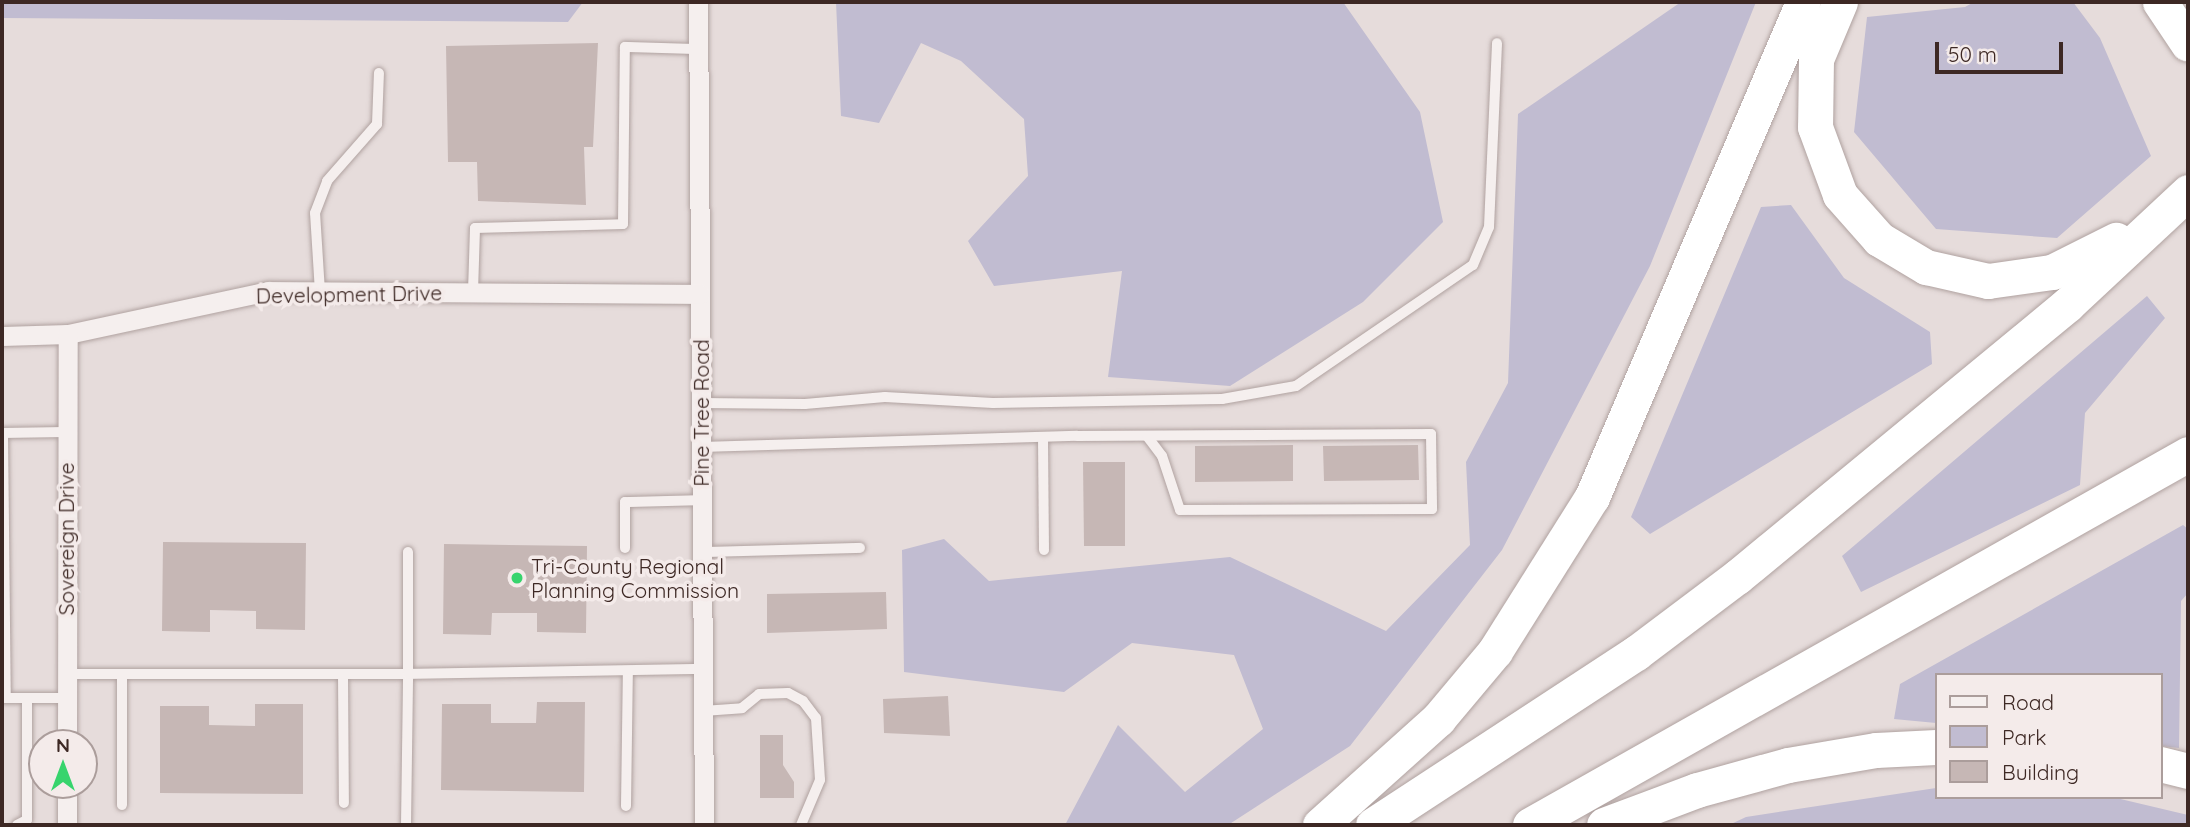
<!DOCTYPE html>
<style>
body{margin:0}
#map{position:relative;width:2190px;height:827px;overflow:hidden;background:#e6dcdb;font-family:Quicksand,sans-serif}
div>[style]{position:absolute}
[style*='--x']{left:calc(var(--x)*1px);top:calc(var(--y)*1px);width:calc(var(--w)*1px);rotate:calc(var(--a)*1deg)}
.green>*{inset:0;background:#c1bcd1}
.building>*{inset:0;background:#c6b7b5}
.roads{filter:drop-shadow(0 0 2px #b0a2a0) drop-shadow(0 0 2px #b0a2a0)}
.lane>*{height:10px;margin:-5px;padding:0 5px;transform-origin:5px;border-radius:5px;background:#f5efee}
.street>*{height:19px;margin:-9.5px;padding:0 9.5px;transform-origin:9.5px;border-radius:9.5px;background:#f5efee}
.highway>*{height:35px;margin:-17.5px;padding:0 17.5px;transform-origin:17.5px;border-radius:17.5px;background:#fff}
.dots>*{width:19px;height:19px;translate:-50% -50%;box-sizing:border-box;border:4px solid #f4ebea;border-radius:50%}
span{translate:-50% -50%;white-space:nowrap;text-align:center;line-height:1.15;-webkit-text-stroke:7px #f4ebea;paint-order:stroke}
.street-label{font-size:21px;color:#3d2824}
.poi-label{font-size:21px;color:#3d2824}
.left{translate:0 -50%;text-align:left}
.frame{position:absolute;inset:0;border:4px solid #3d2824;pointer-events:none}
.legend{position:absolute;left:1935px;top:673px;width:228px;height:126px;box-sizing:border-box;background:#f4ebea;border:2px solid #ab9d9b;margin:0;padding:9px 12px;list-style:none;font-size:21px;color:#3d2824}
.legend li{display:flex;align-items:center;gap:14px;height:35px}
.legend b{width:35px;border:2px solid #ab9d9b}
.north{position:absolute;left:28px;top:729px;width:70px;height:70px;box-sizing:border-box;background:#f4ebea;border:2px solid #ab9d9b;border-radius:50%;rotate:0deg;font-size:19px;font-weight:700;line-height:28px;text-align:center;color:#3d2824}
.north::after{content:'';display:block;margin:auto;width:24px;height:32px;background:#37d46d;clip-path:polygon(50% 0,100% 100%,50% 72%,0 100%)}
.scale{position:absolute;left:1935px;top:42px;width:128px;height:32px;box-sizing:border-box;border:4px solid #3d2824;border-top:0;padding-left:9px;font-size:21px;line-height:24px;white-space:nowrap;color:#3d2824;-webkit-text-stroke:5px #f4ebea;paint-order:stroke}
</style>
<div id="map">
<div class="green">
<i style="clip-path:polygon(2px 2px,583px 2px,568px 22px,2px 18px)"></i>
<i style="clip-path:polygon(836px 2px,1343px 2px,1420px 112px,1443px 222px,1363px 302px,1230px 386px,1108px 377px,1122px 271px,994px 286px,968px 241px,1028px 176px,1024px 119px,961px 61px,921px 43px,879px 123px,841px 116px)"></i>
<i style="clip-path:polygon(1681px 2px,1756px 2px,1650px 266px,1502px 550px,1350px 746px,1228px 825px,1065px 825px,1118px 725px,1185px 792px,1263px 729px,1234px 655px,1132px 643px,1064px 692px,904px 672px,902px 550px,944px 539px,989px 581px,1230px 557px,1386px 631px,1470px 545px,1466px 462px,1508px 383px,1518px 114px)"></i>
<i style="clip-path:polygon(1974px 2px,2073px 2px,2100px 38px,2151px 156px,2057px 238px,1936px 229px,1854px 132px,1867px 17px,1965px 7px)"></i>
<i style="clip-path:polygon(1791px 205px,1844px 278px,1930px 332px,1932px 364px,1650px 534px,1631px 517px,1761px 207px)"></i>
<i style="clip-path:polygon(2147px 296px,2165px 318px,2085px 413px,2080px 485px,1861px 592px,1842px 556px)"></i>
<i style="clip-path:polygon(2183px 525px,2188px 529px,2188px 593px,2181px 601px,2179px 748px,2160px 746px,2160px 675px,1936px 675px,1936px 723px,1894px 719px,1900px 684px)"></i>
<i style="clip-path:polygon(1936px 788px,1936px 797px,2112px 797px,2188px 815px,2188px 825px,1729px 825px,1746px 817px)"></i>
</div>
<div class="building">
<i style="clip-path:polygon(598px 43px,593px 147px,584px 147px,586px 205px,478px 201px,477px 162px,448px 162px,446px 46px)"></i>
<i style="clip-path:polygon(1293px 445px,1293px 481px,1195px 482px,1195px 446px)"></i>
<i style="clip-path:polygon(1418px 445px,1419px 480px,1324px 481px,1323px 446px)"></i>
<i style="clip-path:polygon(1083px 462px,1125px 462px,1125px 546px,1084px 546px)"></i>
<i style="clip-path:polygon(163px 542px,306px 543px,305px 630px,256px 629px,256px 611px,210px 610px,210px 632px,162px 631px)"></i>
<i style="clip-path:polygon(444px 544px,587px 546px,586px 633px,537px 632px,537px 613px,492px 613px,491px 635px,443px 634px)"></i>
<i style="clip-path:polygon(886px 592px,887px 629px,767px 633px,767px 594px)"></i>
<i style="clip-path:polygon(948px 696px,950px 736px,884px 733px,883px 699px)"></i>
<i style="clip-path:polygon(537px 702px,585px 702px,584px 792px,441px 790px,442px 704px,491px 704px,491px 723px,536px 723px)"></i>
<i style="clip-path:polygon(255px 704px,303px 704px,303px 794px,160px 793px,160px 706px,209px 706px,209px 725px,255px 726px)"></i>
<i style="clip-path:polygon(760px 735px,783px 735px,783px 765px,794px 782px,794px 798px,760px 798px)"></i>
</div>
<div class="roads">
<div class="lane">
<i style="--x:320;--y:292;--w:79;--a:-93.6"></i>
<i style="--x:315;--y:213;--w:34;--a:-69"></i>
<i style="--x:327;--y:181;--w:76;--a:-48.7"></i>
<i style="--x:377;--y:124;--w:51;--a:-87.8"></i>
<i style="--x:473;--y:292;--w:64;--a:-88.2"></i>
<i style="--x:475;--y:228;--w:148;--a:-1.5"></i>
<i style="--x:623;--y:224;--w:177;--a:-89.4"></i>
<i style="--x:625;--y:47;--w:73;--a:1.6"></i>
<i style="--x:700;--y:403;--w:105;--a:0.5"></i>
<i style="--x:805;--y:404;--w:80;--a:-5"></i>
<i style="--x:885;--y:397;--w:108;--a:3.2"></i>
<i style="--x:993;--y:403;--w:229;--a:-1"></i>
<i style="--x:1222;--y:399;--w:75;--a:-10"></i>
<i style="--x:1296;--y:386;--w:214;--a:-34.4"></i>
<i style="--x:1473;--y:265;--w:41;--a:-67.2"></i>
<i style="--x:1489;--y:227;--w:184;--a:-87.5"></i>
<i style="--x:2;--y:433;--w:63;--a:-0.9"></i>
<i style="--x:3;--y:433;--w:265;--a:89.4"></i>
<i style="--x:1043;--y:437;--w:113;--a:89.5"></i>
<i style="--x:701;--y:447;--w:376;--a:-1.7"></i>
<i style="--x:1077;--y:436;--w:185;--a:-0.3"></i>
<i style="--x:1262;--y:435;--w:169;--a:-0.3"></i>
<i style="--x:1431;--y:434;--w:75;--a:89.2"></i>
<i style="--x:1432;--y:509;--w:252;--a:179.8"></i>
<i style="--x:1180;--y:510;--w:57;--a:-108.4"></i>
<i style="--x:1162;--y:456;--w:25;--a:-127"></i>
<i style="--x:625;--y:548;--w:46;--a:-90"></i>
<i style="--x:625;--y:502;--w:76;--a:-1.5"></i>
<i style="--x:702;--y:552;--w:158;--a:-1.5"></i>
<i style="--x:67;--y:674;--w:341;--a:0"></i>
<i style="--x:408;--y:674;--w:122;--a:-90"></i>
<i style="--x:343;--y:674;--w:129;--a:89.6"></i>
<i style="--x:2;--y:698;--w:65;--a:0"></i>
<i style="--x:703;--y:711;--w:39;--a:-4"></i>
<i style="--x:742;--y:708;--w:22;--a:-39"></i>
<i style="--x:759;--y:694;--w:29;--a:-2"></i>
<i style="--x:788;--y:693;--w:17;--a:28"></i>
<i style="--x:803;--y:701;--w:21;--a:53"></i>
<i style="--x:816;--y:718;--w:62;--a:86.3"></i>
<i style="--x:820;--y:780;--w:49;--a:112.9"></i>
<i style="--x:122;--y:805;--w:131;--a:-90"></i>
<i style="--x:626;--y:806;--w:135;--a:-89.2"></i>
<i style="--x:17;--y:825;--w:11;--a:-27"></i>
<i style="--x:27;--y:820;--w:122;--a:-90"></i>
<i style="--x:406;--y:825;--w:151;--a:-89.2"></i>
<i style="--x:408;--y:674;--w:295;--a:-1"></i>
</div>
<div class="street">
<i style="--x:698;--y:2;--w:823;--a:89.58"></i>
<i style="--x:2;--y:336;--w:66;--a:-1.7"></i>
<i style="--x:68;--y:334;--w:205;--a:-12.1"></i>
<i style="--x:268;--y:291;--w:432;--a:0.4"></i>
<i style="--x:67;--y:743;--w:409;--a:-89.9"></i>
<i style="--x:67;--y:785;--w:40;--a:90"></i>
</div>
<div class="highway">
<i style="--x:1840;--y:2;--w:62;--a:112.8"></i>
<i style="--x:1816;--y:59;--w:68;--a:90.8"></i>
<i style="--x:1815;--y:127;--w:72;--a:69.8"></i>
<i style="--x:1840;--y:195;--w:59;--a:48.4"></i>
<i style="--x:1879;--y:239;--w:55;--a:30.8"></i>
<i style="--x:1926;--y:267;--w:64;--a:12.7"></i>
<i style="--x:1988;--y:281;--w:65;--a:-8"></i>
<i style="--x:2052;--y:272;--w:72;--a:-26.6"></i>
<i style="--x:2160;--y:2;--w:50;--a:56.3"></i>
<i style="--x:2160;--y:764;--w:29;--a:14"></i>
<i style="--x:1320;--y:825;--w:159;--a:-41.9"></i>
<i style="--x:1438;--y:719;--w:89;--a:-50"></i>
<i style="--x:1495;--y:651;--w:182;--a:-57.8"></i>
<i style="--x:1592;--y:497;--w:538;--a:-66.91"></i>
<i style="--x:1373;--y:825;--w:314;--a:-33.2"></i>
<i style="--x:1636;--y:653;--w:126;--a:-37"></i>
<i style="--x:1737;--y:577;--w:429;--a:-39.5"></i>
<i style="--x:2068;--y:304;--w:164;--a:-43"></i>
<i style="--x:1530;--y:825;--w:755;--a:-29.42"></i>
<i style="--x:1604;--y:825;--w:99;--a:-20.6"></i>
<i style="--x:1697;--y:790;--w:94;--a:-15.4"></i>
<i style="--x:1788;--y:765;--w:89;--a:-9.7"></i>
<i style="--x:1876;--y:750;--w:60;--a:-2.9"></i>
</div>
</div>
<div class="dots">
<i style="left:517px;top:578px;background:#37d46d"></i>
</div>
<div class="street-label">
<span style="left:349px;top:294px;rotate:-1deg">Development Drive</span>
<span style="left:701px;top:413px;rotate:-90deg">Pine Tree Road</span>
<span style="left:66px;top:539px;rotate:-90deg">Sovereign Drive</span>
</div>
<div class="poi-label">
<span class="left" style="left:531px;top:578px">Tri-County Regional<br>Planning Commission</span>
</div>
<div class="frame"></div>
<ul class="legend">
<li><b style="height:9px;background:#f5efee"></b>Road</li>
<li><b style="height:19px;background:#c1bcd1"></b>Park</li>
<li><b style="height:19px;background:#c6b7b5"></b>Building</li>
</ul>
<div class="north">N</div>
<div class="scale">50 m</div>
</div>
